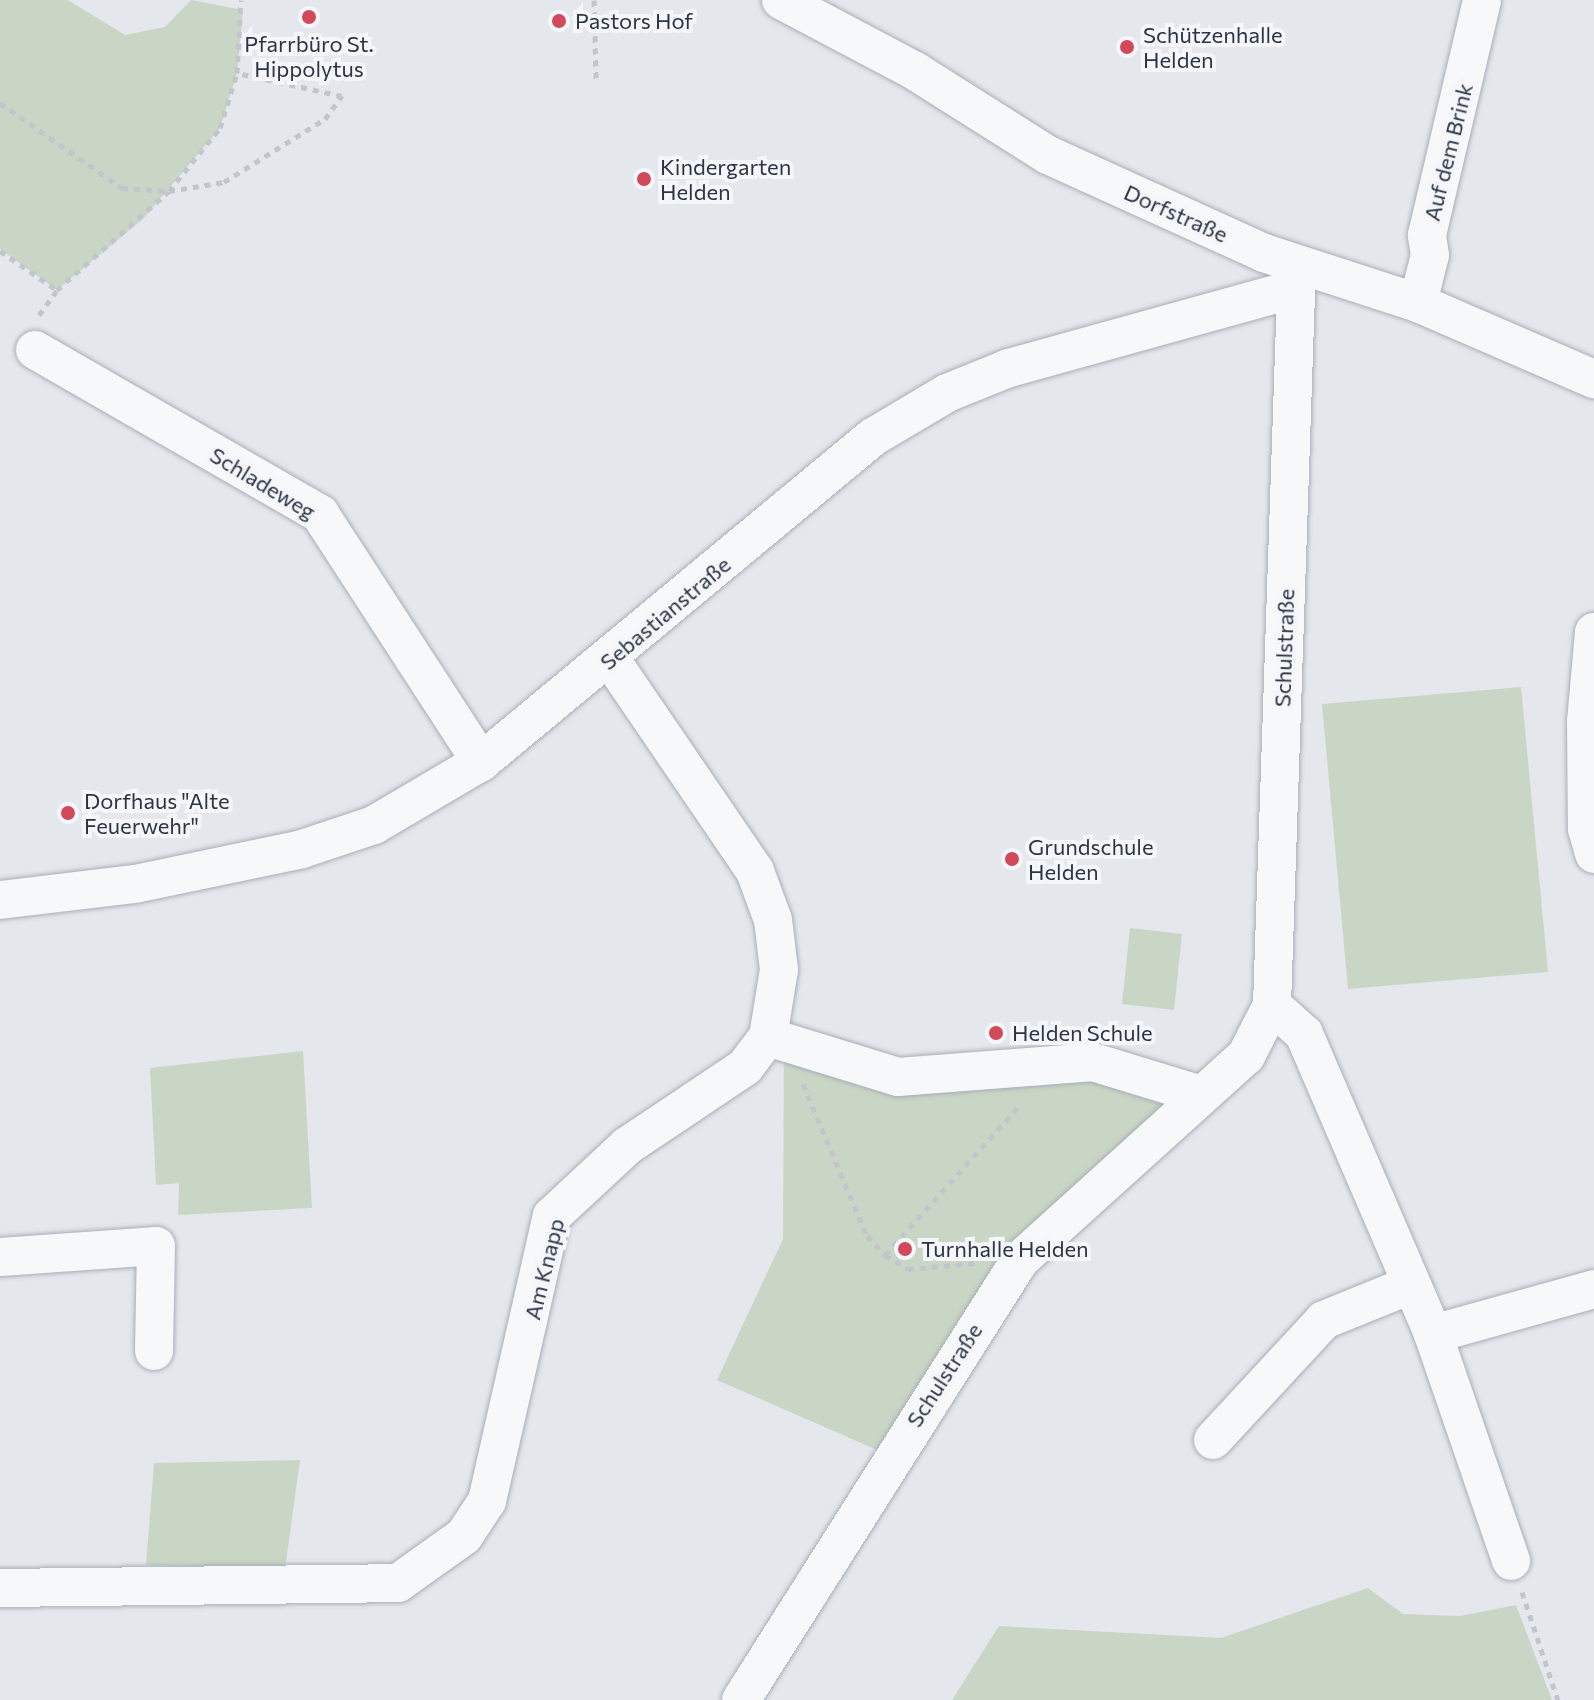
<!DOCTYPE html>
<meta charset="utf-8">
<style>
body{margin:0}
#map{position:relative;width:1594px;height:1700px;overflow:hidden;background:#e4e7ec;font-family:Commissioner,sans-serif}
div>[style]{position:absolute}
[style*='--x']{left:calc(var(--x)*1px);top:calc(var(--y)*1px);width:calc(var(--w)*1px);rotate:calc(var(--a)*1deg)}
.green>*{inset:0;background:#c9d6c5}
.path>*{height:5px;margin-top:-2.5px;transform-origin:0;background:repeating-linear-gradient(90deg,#c2c5cb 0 6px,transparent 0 12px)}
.roads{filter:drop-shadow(0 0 2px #a9aeb7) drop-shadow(0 0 2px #a9aeb7)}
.minor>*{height:38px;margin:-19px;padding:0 19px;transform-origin:19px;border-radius:19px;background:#f7f8fa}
.dots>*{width:22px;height:22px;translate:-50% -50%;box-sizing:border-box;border:4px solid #f4f6f9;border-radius:50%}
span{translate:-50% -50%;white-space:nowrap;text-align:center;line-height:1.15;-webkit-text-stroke:8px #f4f6f9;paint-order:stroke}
.poi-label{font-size:22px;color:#2b3445}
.left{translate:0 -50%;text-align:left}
.street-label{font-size:22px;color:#2b3445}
</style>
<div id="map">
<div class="green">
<i style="clip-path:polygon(0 0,68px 0,125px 35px,165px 27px,191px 0,243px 10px,237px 73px,220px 128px,143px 219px,57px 290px,0 249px)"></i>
<i style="clip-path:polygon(1521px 687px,1548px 972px,1348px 989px,1322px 704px)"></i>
<i style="clip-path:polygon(1130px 928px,1182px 934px,1174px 1010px,1122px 1004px)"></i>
<i style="clip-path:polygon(784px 1039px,898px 1077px,1093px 1062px,1201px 1095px,1020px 1260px,891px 1456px,717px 1380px,783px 1239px)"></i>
<i style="clip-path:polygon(303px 1051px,312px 1208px,178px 1215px,179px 1183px,156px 1185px,150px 1068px)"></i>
<i style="clip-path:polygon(300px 1460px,285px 1569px,146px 1565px,154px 1463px)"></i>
<i style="clip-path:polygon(1368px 1588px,1403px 1614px,1460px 1616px,1516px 1605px,1552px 1700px,952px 1700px,999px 1626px,1221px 1638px)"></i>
</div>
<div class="path">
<i style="--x:594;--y:0;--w:79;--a:88.5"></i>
<i style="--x:0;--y:103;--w:149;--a:34.9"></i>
<i style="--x:122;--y:188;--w:47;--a:3.7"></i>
<i style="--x:169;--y:191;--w:81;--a:-51"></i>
<i style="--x:220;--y:128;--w:58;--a:-72.8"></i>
<i style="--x:237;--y:73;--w:73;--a:-86.9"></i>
<i style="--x:0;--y:251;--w:69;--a:34.4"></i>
<i style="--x:39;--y:315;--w:31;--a:-54"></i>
<i style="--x:57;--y:290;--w:149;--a:-41.5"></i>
<i style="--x:169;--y:191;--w:56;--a:-9.3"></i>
<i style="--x:224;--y:182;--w:119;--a:-32"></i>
<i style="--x:325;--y:119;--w:29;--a:-54"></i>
<i style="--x:342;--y:96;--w:107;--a:-167.6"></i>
<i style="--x:803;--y:1084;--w:165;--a:67.2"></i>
<i style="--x:867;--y:1236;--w:26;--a:47"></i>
<i style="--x:885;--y:1255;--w:27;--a:31"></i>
<i style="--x:908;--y:1269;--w:68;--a:-5"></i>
<i style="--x:885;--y:1255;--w:203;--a:-48"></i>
<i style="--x:1522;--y:1592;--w:114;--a:71.6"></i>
</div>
<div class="roads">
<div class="minor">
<i style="--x:781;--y:0;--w:152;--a:27.9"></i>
<i style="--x:915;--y:71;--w:157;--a:32.3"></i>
<i style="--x:1048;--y:155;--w:237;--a:24.4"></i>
<i style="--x:1264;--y:253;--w:162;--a:18"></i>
<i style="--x:1418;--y:303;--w:192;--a:23.4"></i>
<i style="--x:1418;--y:303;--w:49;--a:-76"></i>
<i style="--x:1430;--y:255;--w:20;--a:-99"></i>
<i style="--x:1427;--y:235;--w:241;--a:-76.8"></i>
<i style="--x:35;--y:350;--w:329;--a:29.9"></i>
<i style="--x:320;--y:514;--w:296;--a:57"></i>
<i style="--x:1594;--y:632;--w:90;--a:95.1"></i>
<i style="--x:1586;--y:722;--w:107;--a:89.5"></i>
<i style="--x:1587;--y:829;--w:26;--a:74"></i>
<i style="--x:0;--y:900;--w:136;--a:-6.8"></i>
<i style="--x:135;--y:884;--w:171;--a:-11.8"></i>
<i style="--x:302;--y:849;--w:76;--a:-18.4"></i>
<i style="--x:374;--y:825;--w:124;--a:-30.5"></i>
<i style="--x:481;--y:762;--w:509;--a:-39.66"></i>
<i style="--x:873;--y:437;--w:86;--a:-30.7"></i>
<i style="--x:947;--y:393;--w:67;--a:-22"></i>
<i style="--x:1009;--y:368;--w:293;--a:-15.5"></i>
<i style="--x:1272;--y:1005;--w:43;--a:42.2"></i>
<i style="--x:1304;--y:1034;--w:327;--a:66.7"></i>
<i style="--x:1433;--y:1334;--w:240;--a:71"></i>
<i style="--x:768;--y:1037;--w:136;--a:17.1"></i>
<i style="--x:898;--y:1077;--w:196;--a:-4.4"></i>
<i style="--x:1093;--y:1062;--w:113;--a:17"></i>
<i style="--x:0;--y:1257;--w:156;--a:-4"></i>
<i style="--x:156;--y:1246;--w:105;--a:91.1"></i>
<i style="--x:1433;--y:1334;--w:167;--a:-15.6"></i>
<i style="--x:1213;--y:1440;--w:163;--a:-47.2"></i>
<i style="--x:1324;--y:1320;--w:93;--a:-22.1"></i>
<i style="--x:0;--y:1588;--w:398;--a:-0.7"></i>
<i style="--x:398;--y:1583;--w:81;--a:-35.5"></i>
<i style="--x:464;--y:1536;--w:42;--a:-56.7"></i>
<i style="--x:487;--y:1501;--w:292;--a:-77.2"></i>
<i style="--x:552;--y:1216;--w:103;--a:-43"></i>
<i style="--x:627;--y:1146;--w:142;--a:-33.8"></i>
<i style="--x:745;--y:1067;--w:38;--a:-53"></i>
<i style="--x:768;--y:1037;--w:68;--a:-80.7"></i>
<i style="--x:779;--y:970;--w:50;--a:-96.8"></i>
<i style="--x:773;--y:920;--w:52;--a:-110.2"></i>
<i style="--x:755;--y:871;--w:255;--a:-124.3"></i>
<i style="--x:741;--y:1700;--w:521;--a:-57.62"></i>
<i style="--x:1020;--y:1260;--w:304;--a:-42.1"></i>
<i style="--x:1246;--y:1056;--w:57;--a:-63"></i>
<i style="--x:1272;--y:1005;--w:740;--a:-88.07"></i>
</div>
</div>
<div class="dots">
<i style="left:309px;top:17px;background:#d1495b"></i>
<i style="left:559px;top:21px;background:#d1495b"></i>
<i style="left:1127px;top:47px;background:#d1495b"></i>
<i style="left:644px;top:179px;background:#d1495b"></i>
<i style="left:68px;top:813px;background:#d1495b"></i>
<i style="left:1012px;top:859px;background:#d1495b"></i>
<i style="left:996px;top:1033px;background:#d1495b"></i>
<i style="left:905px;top:1249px;background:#d1495b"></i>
</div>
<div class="poi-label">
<span class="left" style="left:575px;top:21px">Pastors Hof</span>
<span class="left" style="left:1143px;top:47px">Schützenhalle<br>Helden</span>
<span style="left:309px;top:56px">Pfarrbüro St.<br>Hippolytus</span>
<span class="left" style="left:660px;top:179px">Kindergarten<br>Helden</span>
<span class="left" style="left:84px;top:813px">Dorfhaus "Alte<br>Feuerwehr"</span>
<span class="left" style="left:1028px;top:859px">Grundschule<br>Helden</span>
<span class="left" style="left:1012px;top:1033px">Helden Schule</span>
<span class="left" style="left:921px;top:1249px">Turnhalle Helden</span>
</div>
<div class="street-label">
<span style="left:1448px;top:152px;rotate:-76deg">Auf dem Brink</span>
<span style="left:1176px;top:213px;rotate:24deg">Dorfstraße</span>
<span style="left:263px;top:483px;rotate:31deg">Schladeweg</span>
<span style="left:665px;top:613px;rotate:-40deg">Sebastianstraße</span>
<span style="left:1284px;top:648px;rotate:-88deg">Schulstraße</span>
<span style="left:544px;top:1269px;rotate:-76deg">Am Knapp</span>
<span style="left:944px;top:1375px;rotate:-57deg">Schulstraße</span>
</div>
</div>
